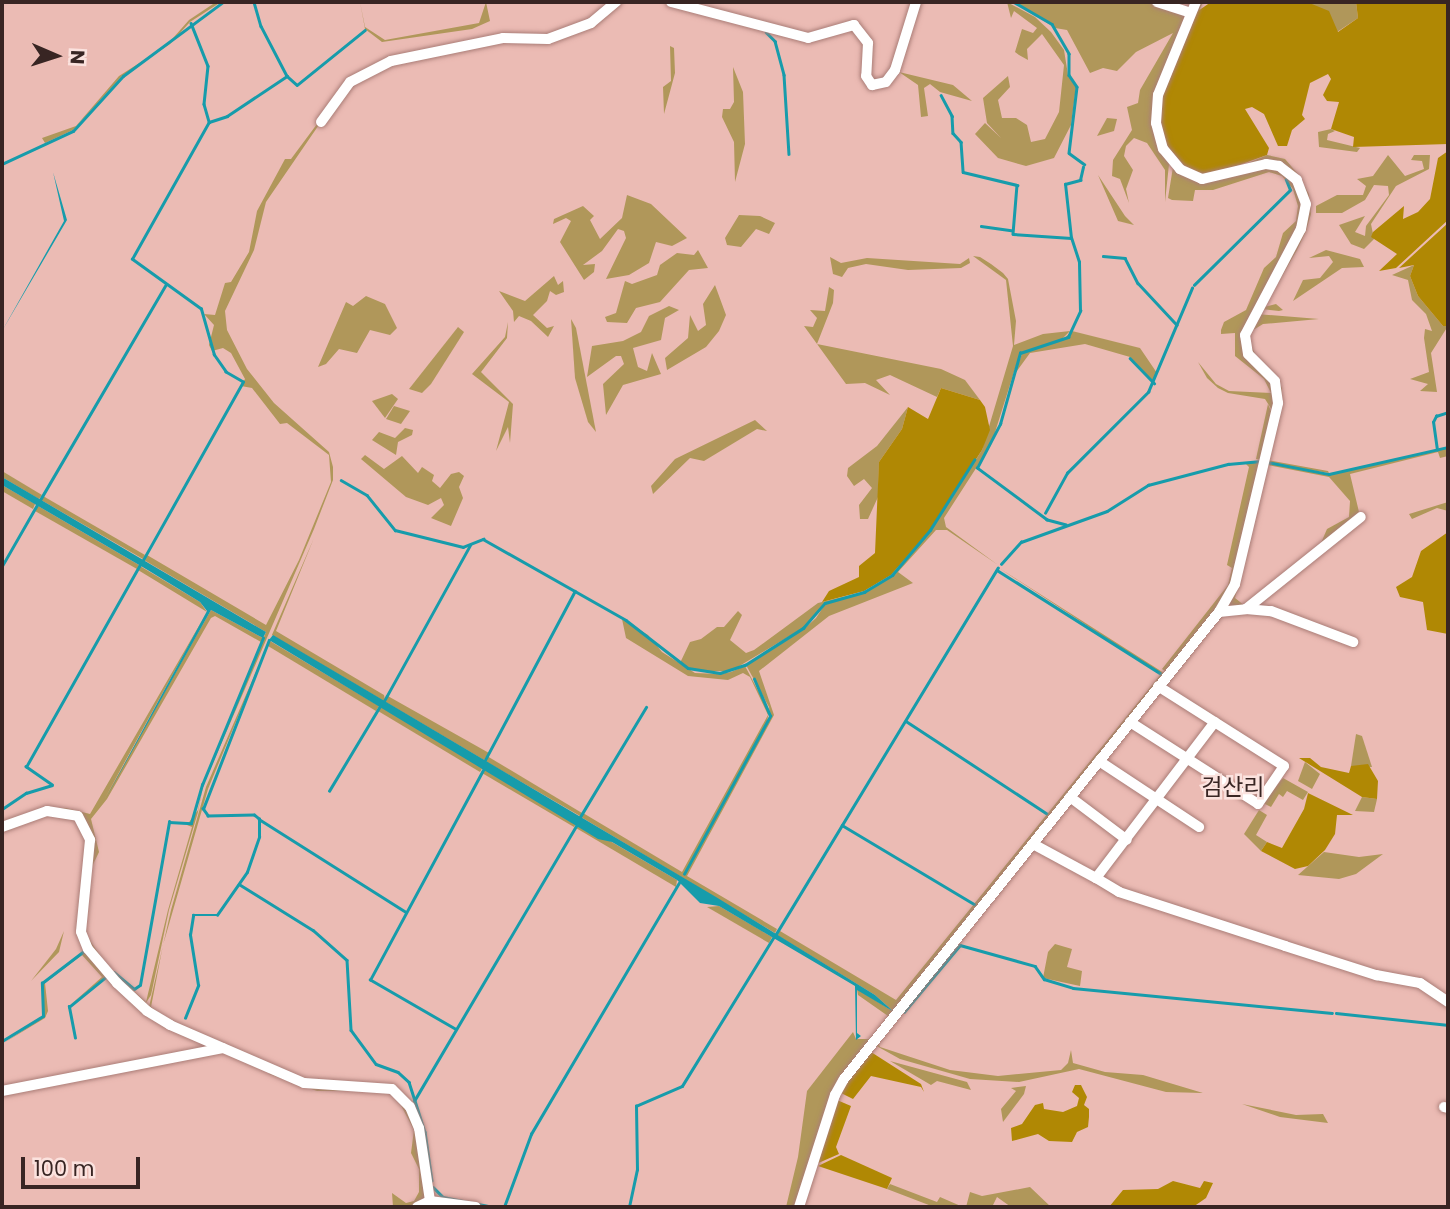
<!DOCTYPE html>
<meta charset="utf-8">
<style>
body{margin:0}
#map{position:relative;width:1450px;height:1209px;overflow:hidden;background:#ebbbb4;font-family:Poppins,"Noto Sans KR",sans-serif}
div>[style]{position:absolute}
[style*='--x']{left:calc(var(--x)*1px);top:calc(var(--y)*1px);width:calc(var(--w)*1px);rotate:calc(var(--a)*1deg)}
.green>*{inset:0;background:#b0975a}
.forest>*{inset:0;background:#b08804}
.water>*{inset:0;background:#169cab}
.stream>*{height:2.5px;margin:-1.25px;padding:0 1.25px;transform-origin:1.25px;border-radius:1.25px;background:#169cab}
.roads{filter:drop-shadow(0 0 2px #aa7d77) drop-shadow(0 0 2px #aa7d77)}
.minor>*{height:10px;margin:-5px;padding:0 5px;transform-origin:5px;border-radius:5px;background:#fff}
span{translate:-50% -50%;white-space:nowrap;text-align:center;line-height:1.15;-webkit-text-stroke:5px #fbe2de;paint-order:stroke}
.quarter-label{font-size:23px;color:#382523}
.frame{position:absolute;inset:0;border:4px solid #382523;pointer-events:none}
.north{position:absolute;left:21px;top:21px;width:70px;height:70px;-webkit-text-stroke:5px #fbe2de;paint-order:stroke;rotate:93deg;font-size:19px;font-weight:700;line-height:28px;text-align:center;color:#382523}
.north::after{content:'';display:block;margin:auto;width:24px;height:32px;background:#382523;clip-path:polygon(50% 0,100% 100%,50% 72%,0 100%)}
.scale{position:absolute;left:21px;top:1157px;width:119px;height:32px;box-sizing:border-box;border:4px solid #382523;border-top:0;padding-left:9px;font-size:21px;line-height:24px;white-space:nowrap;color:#382523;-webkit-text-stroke:5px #fbe2de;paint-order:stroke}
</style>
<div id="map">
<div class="green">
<i style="clip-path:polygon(216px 2px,221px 2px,190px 22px,170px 44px,122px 76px,73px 130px,45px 143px,42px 138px,76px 126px,119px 76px,166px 46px,189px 20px)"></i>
<i style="clip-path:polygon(360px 2px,365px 27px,385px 40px,479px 23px,486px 2px,490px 21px,472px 29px,382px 42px,365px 29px)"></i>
<i style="clip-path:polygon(1007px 2px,1035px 17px,1051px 32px,1064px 50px,1068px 75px,1076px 87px,1071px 125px,1054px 158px,1026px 166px,998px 158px,975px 134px,985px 123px,1001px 138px,987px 123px,983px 98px,1008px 76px,1010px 87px,998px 100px,1002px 118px,1016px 118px,1027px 125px,1031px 142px,1045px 139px,1059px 112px,1064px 65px,1042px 34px,1027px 49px,1028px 60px,1019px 55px,1015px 52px,1022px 29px,1033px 33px,1037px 28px,1014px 11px,1011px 18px)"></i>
<i style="clip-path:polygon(1015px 2px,1152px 2px,1185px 14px,1165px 202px,1165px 170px,1147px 143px,1134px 138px,1126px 146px,1124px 156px,1133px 170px,1126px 189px,1129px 203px,1120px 179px,1112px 176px,1113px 160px,1132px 130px,1127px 107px,1138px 103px,1140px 90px,1173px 33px,1136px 52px,1117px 71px,1103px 68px,1090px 73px,1067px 30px,1055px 28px)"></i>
<i style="clip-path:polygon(1199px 2px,1203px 2px,1162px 94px,1163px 138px,1175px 158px,1194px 173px,1227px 172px,1267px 155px,1285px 159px,1297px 173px,1309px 194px,1311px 214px,1306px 231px,1297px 250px,1264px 307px,1276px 304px,1283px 310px,1279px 311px,1262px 309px,1306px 227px,1309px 201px,1299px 180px,1289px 169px,1270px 162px,1216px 177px,1197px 176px,1175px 161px,1159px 132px,1161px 91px)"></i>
<i style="clip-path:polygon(1356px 2px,1358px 18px,1337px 32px,1323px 10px,1307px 3px)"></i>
<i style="clip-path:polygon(670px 46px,674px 48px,675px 73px,664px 114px,663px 87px,671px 81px)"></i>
<i style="clip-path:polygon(733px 67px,743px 92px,745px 144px,735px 182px,734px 142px,722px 117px,723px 109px,730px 109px,734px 102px)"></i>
<i style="clip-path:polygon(899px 72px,953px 85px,972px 101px,940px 92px,930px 84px,924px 88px,928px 116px,921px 117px,918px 85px)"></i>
<i style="clip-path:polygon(349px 81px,266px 202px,254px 250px,225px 311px,227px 330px,247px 369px,274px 403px,329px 452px,333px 467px,333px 480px,314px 529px,203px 786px,198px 812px,169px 910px,151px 995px,144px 1006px,100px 961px,85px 937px,81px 920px,92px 846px,85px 820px,75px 812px,54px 809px,2px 822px,46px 808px,66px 808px,90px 814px,207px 612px,138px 570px,140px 566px,200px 602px,207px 612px,105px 798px,211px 610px,263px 638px,261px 642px,215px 616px,211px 618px,107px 799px,91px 819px,99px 852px,89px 873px,85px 933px,109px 969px,146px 1002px,168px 910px,192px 827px,187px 825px,198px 810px,203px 785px,266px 632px,144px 560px,147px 555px,266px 625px,299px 560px,331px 482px,329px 455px,287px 423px,280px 424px,252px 388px,241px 386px,245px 379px,231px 353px,223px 348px,212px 351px,209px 345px,214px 325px,204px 314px,215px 315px,225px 283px,231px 282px,249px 252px,257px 211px,285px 159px,291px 159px)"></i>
<i style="clip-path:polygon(1107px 118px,1117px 119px,1114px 131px,1097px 136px)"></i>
<i style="clip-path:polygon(1331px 129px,1335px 131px,1328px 134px,1327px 140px,1360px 148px,1357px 152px,1319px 147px,1318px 132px)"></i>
<i style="clip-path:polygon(1388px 155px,1405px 176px,1424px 169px,1422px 161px,1411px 160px,1414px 155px,1430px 155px,1429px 169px,1396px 186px,1371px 224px,1374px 239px,1364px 249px,1351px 244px,1339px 225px,1365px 216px,1355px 232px,1365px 236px,1366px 226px,1389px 195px,1388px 186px,1374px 185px,1365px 200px,1342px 213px,1316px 213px,1316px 206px,1337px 195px,1363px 195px,1366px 186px,1357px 179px,1373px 176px)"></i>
<i style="clip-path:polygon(1173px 167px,1207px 182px,1257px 168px,1279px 168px,1300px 192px,1303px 217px,1244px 345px,1270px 377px,1274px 413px,1265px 399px,1228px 393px,1218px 388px,1207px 378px,1198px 362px,1216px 384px,1229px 391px,1271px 393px,1264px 379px,1235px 356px,1235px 333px,1221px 334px,1221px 330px,1224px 322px,1246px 310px,1264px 268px,1276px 257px,1283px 233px,1296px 221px,1298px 206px,1293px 189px,1282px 176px,1269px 172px,1213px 190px,1195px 190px,1193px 201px,1172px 200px,1168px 198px)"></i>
<i style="clip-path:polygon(1098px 175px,1125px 216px,1134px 225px,1118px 221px)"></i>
<i style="clip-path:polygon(627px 195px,651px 204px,687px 238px,672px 246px,656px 242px,649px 263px,629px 275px,606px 279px,626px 238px,624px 231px,618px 229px,602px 251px,583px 265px,595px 264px,594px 272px,584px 280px,560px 242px,571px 221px,566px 218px,553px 224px,554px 219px,583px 206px,594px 216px,590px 220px,600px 239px,622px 218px)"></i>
<i style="clip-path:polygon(739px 215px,760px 216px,775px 223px,769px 234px,756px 229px,741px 247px,727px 245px,725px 238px)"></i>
<i style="clip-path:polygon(698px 250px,708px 268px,689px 270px,660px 302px,636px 308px,627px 323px,607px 322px,605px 317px,616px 313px,625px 281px,632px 284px,657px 275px,660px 265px,677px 253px,694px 255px)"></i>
<i style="clip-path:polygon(1326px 250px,1360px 259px,1364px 267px,1342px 268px,1293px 301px,1303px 280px,1320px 278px,1333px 262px,1329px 256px,1309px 258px)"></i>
<i style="clip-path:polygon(973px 256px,980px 257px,991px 264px,1003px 273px,1008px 279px,1016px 321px,1014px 345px,1043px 334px,1070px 331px,1061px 340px,1020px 353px,991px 445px,944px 518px,946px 527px,998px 565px,947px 530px,936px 530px,898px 572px,913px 583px,829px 616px,759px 671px,774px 715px,687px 876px,777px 929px,775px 933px,581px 817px,583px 813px,682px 872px,768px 715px,750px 677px,743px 673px,728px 680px,688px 676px,626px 638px,622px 619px,648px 635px,662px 652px,695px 673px,720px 674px,731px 672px,745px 666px,769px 711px,767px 722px,684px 874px,770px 717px,769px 707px,746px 665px,804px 629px,816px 618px,824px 606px,803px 628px,731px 671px,696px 671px,680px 663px,690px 642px,701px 639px,717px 627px,724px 627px,738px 611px,742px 615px,730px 640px,746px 653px,754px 650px,818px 603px,864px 592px,892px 576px,931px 531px,982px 450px,1013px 346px,1006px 280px)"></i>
<i style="clip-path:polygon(830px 257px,841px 263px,867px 258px,960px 264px,969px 258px,970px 263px,961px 268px,908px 270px,866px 264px,848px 268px,842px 277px,833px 274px)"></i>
<i style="clip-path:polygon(1414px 265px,1410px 276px,1418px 296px,1443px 326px,1448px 326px,1431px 353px,1437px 392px,1420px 391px,1428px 384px,1410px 379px,1429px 372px,1424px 338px,1425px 329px,1432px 331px,1426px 314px,1412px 300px,1408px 280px,1392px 275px)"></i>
<i style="clip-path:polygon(554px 276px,558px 285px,563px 281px,564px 292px,556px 295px,550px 291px,547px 301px,533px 315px,547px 328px,554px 326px,548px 337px,531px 321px,519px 316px,514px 322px,513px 311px,499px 291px,525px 301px)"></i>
<i style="clip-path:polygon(715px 285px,726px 315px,719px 331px,706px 347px,667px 370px,665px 358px,688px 338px,690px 315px,698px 331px,706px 325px,703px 304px)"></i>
<i style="clip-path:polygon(829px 287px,834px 290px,833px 303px,817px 344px,941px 369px,965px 380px,980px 400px,941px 388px,937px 397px,890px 375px,876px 380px,890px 395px,865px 383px,846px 384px,804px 326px,813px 327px,817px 318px,810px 310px,825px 311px)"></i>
<i style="clip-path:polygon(366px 296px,385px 304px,397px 328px,390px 335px,370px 330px,357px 353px,339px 349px,326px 364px,318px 367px,346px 302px,353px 306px)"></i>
<i style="clip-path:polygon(669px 306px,679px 310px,665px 318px,661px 340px,633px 348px,638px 367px,647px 371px,652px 353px,661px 374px,623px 385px,606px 415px,603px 384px,624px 364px,621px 356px,616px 356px,587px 377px,592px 346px,623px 341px,641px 332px,649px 316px)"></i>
<i style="clip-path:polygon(1256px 314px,1319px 319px,1263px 324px,1250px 332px,1250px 343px,1256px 356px,1276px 376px,1282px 388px,1281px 405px,1267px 460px,1328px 471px,1329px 473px,1267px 463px,1329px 474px,1448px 448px,1448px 456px,1440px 458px,1438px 452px,1350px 474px,1359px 512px,1321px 543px,1327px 529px,1349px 517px,1350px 501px,1329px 477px,1267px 465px,1235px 598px,1245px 606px,1235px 610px,1227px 608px,1240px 574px,1280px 396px,1277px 381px,1255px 358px,1248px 345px,1248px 329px)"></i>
<i style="clip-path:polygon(571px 319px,576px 328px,596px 432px,588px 422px,575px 378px)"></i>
<i style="clip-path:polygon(508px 322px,507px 338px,481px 372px,513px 404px,510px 443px,508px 427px,496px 451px,509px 402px,472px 374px,505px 337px)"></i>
<i style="clip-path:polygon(458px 327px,464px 332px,431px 384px,422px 393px,409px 389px)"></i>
<i style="clip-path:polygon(1072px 331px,1140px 348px,1157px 373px,1154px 382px,1130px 357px,1085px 344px,1030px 353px,1014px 375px,1023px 351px,1061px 341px)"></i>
<i style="clip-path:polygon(392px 394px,398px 399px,385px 418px,372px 401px)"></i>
<i style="clip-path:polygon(1268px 404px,1273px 416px,1262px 460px,1256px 459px)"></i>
<i style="clip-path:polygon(394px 406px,410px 411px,401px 424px,386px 419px)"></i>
<i style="clip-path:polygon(908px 407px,902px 429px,879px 462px,878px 497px,868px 519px,860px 519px,859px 505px,872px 488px,864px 479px,854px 486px,847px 476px,848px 468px,877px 446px)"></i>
<i style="clip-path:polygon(755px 420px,767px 431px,757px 429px,704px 461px,690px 458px,653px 494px,651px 486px,675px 459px)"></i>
<i style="clip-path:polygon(405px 428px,413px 430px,412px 435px,398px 442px,396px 455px,372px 440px,379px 432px,395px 438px)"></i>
<i style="clip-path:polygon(365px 455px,384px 469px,402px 456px,418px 473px,422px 467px,434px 475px,432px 481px,440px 488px,451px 474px,459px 472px,464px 476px,459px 487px,463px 498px,451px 526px,431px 518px,444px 505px,441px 498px,428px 505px,406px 497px,361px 459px)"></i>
<i style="clip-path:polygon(1244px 462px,1261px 462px,1228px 596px,1165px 671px,1162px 669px,1228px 585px,1232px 568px,1227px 565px,1249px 467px)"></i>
<i style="clip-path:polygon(2px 471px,42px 495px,39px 499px,2px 477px)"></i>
<i style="clip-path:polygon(2px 485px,35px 504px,33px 509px,2px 491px)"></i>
<i style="clip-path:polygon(43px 496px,145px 555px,143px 559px,41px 500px)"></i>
<i style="clip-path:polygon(1448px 502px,1448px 511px,1437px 508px,1412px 519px,1409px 514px)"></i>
<i style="clip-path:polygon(38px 506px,139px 565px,137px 569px,35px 511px)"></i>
<i style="clip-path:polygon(314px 538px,276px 631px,384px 695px,385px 700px,386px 695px,489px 753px,484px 760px,272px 635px,208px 789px,163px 945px,151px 1007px,174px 1024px,149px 1007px,171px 910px,206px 787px)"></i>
<i style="clip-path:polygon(999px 568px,1164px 673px,843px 1079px,797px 1207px,786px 1207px,798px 1157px,807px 1091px,853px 1032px,856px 1039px,870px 1039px,888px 1016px,858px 995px,857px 989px,894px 1012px,875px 995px,777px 935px,780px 931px,896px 1000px,1161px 674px)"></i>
<i style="clip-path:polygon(270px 641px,379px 706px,376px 711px,268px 646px)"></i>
<i style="clip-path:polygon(381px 707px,483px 767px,480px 772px,378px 711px)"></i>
<i style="clip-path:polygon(1356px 734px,1362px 736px,1372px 767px,1351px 766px)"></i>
<i style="clip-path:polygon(487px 756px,582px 813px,580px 816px,485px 761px)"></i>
<i style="clip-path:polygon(1305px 762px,1320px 774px,1312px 789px,1298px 781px)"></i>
<i style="clip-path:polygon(485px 768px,577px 822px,574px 827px,482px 773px)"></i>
<i style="clip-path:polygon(1283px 778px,1308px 792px,1303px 800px,1287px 791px,1283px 797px,1279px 794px,1271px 807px,1263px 803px)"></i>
<i style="clip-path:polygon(1362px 797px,1377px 799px,1374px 812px,1355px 811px)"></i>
<i style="clip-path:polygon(1259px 810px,1267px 815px,1256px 835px,1267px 842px,1261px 851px,1244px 834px)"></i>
<i style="clip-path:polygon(579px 823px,677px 880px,676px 887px,576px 828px)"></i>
<i style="clip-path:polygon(1035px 846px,878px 1042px,880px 1047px,950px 1070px,998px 1076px,1061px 1070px,1068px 1063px,1071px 1050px,1073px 1063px,1105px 1072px,1143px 1075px,1203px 1093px,1166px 1092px,1079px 1069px,1019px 1082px,970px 1079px,900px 1059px,873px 1044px)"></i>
<i style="clip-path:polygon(1324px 852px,1359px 857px,1383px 854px,1356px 874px,1339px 879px,1298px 875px)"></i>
<i style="clip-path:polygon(719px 906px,772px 937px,769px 943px,707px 907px)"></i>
<i style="clip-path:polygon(64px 931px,59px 952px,31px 981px,56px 949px)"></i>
<i style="clip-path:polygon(1055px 944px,1072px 949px,1067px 967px,1082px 971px,1080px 986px,1043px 978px,1048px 952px)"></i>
<i style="clip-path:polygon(84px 951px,106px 976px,68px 1007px,102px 977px,82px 955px,45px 983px,48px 1011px,45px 1018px,2px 1044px,44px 1017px,43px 983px)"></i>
<i style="clip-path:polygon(890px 1061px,967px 1082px,971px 1090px,937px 1081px,931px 1085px)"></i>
<i style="clip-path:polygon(270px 1070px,316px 1088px,379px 1086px,398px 1094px,412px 1114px,422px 1144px,427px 1199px,416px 1206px,393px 1207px,392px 1193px,406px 1203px,414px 1201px,419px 1192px,419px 1169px,411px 1153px,414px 1130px,396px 1096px,385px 1091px,317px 1091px,269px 1074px)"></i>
<i style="clip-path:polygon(1026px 1086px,1024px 1094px,1003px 1122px,1001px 1109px,1016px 1091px,1011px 1088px)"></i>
<i style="clip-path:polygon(1242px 1104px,1296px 1115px,1323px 1114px,1328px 1123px,1280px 1117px)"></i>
<i style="clip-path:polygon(890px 1184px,937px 1202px,940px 1197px,963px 1207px,934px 1207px,887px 1189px)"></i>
<i style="clip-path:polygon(1030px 1187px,1051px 1207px,1011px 1207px,997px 1197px,992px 1207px,966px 1207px,970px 1192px,982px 1196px)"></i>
</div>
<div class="forest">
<i style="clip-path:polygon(1211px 2px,1307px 2px,1329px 11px,1338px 32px,1358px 18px,1356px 2px,1448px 2px,1448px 144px,1353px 147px,1354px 137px,1331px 129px,1339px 102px,1327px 101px,1323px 95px,1331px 79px,1328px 74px,1310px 83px,1302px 115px,1305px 119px,1292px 130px,1287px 146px,1278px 146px,1264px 114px,1252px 107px,1245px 109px,1269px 148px,1267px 155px,1209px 176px,1187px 169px,1168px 147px,1161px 127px,1162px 94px,1195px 13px)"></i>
<i style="clip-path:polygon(1448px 151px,1448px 220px,1396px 268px,1379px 271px,1397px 254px,1371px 237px,1373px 232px,1404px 206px,1403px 219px,1418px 212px,1430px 199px,1438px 158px)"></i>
<i style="clip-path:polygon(1448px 223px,1448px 326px,1443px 326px,1418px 296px,1410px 276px,1414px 265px,1399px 268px)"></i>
<i style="clip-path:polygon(941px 388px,980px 400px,985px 407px,990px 430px,982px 450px,930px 530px,891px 575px,864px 591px,822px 602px,829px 591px,859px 577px,859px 566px,875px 553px,879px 462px,902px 429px,908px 407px,928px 419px)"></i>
<i style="clip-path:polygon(1448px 532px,1448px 634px,1427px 630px,1423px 602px,1400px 597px,1396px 587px,1412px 577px,1421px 551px)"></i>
<i style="clip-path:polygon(1299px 758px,1310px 758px,1321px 767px,1349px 773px,1351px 766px,1368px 764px,1378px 781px,1377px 799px,1362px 797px)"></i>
<i style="clip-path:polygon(1308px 793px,1353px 815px,1337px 815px,1335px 834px,1325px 850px,1308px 866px,1295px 869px,1261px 851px,1267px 842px,1282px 848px,1304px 809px)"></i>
<i style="clip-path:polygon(871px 1052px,921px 1084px,924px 1092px,921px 1087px,871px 1076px,853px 1099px,839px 1092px)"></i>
<i style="clip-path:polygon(1075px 1085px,1081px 1085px,1087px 1097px,1084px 1105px,1089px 1109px,1089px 1117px,1088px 1127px,1077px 1132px,1072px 1142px,1049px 1141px,1038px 1134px,1012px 1141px,1011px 1128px,1022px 1124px,1035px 1105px,1043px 1103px,1044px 1109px,1063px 1112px,1077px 1106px,1079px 1098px,1072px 1092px)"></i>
<i style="clip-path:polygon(837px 1100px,851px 1106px,836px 1147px,839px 1154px,816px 1164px)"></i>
<i style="clip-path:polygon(841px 1155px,892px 1178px,887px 1189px,818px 1166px)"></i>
<i style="clip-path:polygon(1173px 1181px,1200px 1188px,1204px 1181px,1213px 1183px,1206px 1198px,1193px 1207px,1109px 1207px,1123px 1190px,1158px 1189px)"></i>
</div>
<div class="water">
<i style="clip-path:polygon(53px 172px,67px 220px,2px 331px,64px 221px)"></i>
<i style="clip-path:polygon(2px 477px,266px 632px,263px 638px,211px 610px,106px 798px,207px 611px,200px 602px,146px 569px,2px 485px)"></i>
<i style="clip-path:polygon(273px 635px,716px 897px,875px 995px,894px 1012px,857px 990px,857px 1033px,861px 1036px,856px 1040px,855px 986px,719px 906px,700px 903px,677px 880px,612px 842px,598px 839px,269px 640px)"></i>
</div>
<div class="stream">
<i style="--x:254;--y:2;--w:25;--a:74"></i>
<i style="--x:261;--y:26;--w:56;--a:62.5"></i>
<i style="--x:287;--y:76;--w:13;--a:42"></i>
<i style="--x:297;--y:85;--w:87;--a:-39"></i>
<i style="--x:1014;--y:2;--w:44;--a:30.1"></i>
<i style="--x:1052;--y:24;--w:34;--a:60"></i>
<i style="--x:1069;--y:54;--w:21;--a:90"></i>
<i style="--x:1069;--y:75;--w:14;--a:56"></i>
<i style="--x:1077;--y:87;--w:66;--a:96.9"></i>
<i style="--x:1069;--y:153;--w:19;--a:36"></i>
<i style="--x:191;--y:23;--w:46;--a:68.4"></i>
<i style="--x:208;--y:66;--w:38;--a:96"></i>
<i style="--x:204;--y:104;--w:19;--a:74"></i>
<i style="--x:766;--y:32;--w:13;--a:45"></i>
<i style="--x:775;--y:41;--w:35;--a:75"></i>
<i style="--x:784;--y:75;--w:79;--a:86.4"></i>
<i style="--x:941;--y:95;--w:24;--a:62"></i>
<i style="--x:952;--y:116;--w:17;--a:87"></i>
<i style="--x:953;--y:133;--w:12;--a:48"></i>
<i style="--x:961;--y:142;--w:30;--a:86"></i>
<i style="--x:963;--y:172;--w:56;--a:13.5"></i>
<i style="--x:1017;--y:185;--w:49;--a:94.7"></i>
<i style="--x:1013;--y:234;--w:58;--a:3.9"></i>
<i style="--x:2;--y:164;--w:78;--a:-24.9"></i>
<i style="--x:73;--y:131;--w:74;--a:-47.7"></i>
<i style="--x:123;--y:76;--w:124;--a:-36.5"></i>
<i style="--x:981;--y:226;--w:30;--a:8"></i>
<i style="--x:1103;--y:256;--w:22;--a:5"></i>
<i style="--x:1125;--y:258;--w:28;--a:63"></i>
<i style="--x:1138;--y:283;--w:57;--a:47.1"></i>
<i style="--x:1194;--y:285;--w:135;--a:-44.7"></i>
<i style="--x:1290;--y:190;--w:11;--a:-112"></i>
<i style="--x:1130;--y:358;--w:35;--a:46"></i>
<i style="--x:1437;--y:450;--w:28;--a:-98"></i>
<i style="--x:1433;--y:422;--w:7;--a:-63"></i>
<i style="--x:1436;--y:416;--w:13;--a:-18"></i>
<i style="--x:1267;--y:462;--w:63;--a:11"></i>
<i style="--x:1329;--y:474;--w:122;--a:-12.8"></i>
<i style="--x:341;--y:480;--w:30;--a:30"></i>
<i style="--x:367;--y:495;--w:45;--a:51.3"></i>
<i style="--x:395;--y:530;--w:70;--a:14"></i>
<i style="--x:463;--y:547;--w:22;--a:-22"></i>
<i style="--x:483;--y:539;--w:164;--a:29.5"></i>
<i style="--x:626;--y:620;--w:78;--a:37.7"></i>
<i style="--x:688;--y:668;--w:32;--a:9"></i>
<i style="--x:720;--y:673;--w:26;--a:-18"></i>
<i style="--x:745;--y:665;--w:69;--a:-32.5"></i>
<i style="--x:803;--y:628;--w:33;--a:-49"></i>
<i style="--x:825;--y:603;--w:41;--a:-15.8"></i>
<i style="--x:864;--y:592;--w:33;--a:-31"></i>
<i style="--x:892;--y:575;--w:59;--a:-49.8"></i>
<i style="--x:930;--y:530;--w:83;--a:-57.8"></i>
<i style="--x:40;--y:500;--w:250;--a:-59.7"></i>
<i style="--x:1045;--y:513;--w:46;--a:-61.2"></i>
<i style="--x:1067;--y:473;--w:115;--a:-45"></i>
<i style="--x:1148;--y:392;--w:113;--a:-67.1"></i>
<i style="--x:1066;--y:525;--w:20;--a:-165"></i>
<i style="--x:1047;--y:520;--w:87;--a:-143.4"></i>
<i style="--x:977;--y:468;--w:50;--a:-62.4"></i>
<i style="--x:1000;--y:424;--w:74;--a:-74.3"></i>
<i style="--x:1020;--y:353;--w:51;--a:-18.4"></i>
<i style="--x:1068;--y:337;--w:29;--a:-65"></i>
<i style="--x:1080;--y:311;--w:49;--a:-91.2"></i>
<i style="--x:1079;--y:262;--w:25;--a:-108"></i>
<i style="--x:1071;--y:238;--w:54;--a:-96.3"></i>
<i style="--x:1065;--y:184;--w:16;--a:-15"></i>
<i style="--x:1080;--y:180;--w:13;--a:-77"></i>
<i style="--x:143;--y:560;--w:204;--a:-60.7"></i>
<i style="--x:243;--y:382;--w:20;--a:-150"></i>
<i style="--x:226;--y:372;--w:21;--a:-125"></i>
<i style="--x:214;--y:355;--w:48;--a:-105.8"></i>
<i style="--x:201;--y:309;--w:85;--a:-144.1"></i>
<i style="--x:132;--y:259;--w:157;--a:-60.7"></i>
<i style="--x:209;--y:122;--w:19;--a:-18"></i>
<i style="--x:227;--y:116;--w:72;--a:-33.7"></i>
<i style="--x:1001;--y:564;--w:30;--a:-48"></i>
<i style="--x:1021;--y:542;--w:91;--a:-19.8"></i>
<i style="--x:1107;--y:511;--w:49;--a:-32.4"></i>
<i style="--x:1148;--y:485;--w:83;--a:-14.7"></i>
<i style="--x:1228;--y:464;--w:33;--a:-5"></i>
<i style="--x:2;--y:566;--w:70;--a:-60.2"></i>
<i style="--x:997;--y:570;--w:193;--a:32.3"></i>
<i style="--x:384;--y:701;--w:178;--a:-61.1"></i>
<i style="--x:906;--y:721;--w:168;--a:33.3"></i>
<i style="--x:485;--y:760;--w:191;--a:-62"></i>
<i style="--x:329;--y:791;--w:99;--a:-59"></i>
<i style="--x:2;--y:809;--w:29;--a:-34"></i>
<i style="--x:26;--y:793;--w:27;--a:-17"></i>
<i style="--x:52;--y:785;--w:32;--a:-145"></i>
<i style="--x:26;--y:767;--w:232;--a:-60.6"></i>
<i style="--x:580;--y:817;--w:128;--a:-59"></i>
<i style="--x:259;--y:819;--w:174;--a:32.3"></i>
<i style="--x:842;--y:825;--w:154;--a:30.9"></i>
<i style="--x:684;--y:874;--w:180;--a:-61.4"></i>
<i style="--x:770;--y:716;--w:40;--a:-113.4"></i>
<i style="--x:239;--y:884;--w:87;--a:31.9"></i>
<i style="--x:313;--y:930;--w:45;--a:41.4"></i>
<i style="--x:347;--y:960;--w:70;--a:86.7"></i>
<i style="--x:351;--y:1030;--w:42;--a:53.7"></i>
<i style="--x:376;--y:1064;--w:23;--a:20"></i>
<i style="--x:398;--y:1072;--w:15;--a:42"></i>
<i style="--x:409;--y:1082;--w:52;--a:72.3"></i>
<i style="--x:425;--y:1132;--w:49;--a:81.9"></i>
<i style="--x:776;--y:934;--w:428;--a:-58.8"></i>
<i style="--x:114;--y:972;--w:26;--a:40"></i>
<i style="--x:134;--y:989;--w:7;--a:-34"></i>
<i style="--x:140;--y:985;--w:166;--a:-79.9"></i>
<i style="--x:169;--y:822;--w:22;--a:3"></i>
<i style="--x:191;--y:823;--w:40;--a:-74"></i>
<i style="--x:202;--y:785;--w:159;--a:-67.5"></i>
<i style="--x:904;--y:1012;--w:87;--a:-50.1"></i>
<i style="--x:960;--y:945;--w:78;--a:15.6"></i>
<i style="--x:1035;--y:966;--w:16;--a:55"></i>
<i style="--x:1044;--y:979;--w:30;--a:17"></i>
<i style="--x:1073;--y:988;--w:260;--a:5.5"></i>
<i style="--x:1336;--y:1013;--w:113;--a:6.1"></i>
<i style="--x:185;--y:1018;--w:35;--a:-68"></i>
<i style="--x:198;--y:985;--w:51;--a:-99.1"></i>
<i style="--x:190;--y:935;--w:20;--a:-81"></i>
<i style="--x:193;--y:915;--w:24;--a:0"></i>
<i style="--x:217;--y:915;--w:52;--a:-55.1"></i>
<i style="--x:247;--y:872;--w:37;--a:-71"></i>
<i style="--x:259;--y:837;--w:18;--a:-90"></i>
<i style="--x:259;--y:819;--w:6;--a:-141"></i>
<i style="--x:254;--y:815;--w:46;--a:178.8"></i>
<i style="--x:208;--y:816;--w:9;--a:-126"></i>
<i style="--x:203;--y:809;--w:181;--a:-68.7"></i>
<i style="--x:455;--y:1029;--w:98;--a:-150"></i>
<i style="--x:370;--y:980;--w:241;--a:-61.7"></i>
<i style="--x:75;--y:1038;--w:32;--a:-101"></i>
<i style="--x:69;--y:1007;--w:49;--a:-39.2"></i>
<i style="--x:2;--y:1041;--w:48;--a:-31.4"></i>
<i style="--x:43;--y:1016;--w:33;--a:-92"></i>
<i style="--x:42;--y:983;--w:53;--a:-37.3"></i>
<i style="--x:414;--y:1101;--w:323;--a:-59.5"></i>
<i style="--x:433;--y:1187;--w:14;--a:45"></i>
<i style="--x:443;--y:1197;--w:52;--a:11.1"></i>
<i style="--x:504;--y:1207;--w:78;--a:-69.7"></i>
<i style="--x:531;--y:1134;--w:291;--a:-59.5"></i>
<i style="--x:629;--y:1207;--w:38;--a:-78"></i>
<i style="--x:637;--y:1170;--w:64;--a:-90.9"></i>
<i style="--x:636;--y:1106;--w:50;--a:-23.5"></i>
<i style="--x:682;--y:1086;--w:174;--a:-58.4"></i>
</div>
<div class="roads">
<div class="minor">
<i style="--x:671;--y:2;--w:142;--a:14.7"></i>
<i style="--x:808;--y:38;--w:48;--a:-15.8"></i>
<i style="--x:854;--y:25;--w:23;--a:52"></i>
<i style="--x:868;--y:43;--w:33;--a:93"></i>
<i style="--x:866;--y:76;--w:11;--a:56"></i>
<i style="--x:872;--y:85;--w:14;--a:-12"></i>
<i style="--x:886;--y:82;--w:15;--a:-53"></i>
<i style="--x:895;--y:70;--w:71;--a:-72.8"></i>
<i style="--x:1157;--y:2;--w:35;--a:18"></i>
<i style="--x:321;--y:122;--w:49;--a:-54.1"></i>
<i style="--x:350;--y:82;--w:46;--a:-27.1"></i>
<i style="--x:391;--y:61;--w:114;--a:-11.6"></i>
<i style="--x:503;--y:38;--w:45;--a:1.3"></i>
<i style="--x:548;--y:39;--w:46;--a:-20.4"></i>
<i style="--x:591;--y:23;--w:33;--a:-40"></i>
<i style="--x:1246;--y:609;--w:25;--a:5"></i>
<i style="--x:1271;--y:611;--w:88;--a:20.7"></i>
<i style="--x:1219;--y:612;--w:27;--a:-6"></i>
<i style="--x:1246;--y:609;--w:147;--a:-38.7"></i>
<i style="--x:1130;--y:722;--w:152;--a:32.6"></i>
<i style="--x:1258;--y:804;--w:46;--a:-55.6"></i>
<i style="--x:1284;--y:766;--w:149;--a:-147.6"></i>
<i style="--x:1099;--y:761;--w:120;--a:33.4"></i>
<i style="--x:1070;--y:797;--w:71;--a:37"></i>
<i style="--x:2;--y:827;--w:48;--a:-19.6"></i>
<i style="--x:47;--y:811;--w:31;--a:9"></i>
<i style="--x:78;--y:816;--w:27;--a:63"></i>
<i style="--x:90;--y:840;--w:92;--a:95.6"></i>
<i style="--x:81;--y:932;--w:18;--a:68"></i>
<i style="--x:88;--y:949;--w:45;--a:49.5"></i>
<i style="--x:117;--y:983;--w:41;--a:43"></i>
<i style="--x:147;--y:1011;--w:27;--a:31"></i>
<i style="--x:170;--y:1025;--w:146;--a:23.4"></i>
<i style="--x:304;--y:1083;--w:88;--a:3.9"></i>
<i style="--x:392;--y:1089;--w:25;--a:45"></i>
<i style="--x:410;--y:1107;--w:23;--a:67"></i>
<i style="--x:419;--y:1128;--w:74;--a:81.4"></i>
<i style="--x:430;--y:1201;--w:46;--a:7.4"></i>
<i style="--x:1033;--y:844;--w:72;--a:28.4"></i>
<i style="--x:1096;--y:878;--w:196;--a:-52.7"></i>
<i style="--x:1096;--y:878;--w:27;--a:31"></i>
<i style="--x:1119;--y:892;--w:175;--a:18"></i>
<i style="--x:1285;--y:946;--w:96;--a:17.7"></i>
<i style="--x:1376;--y:975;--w:45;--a:10.3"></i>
<i style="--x:1420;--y:983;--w:34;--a:34"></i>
<i style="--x:2;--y:1091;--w:225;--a:-11"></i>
<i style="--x:1444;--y:1107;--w:4;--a:14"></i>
<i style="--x:417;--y:1207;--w:14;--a:-25"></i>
<i style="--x:799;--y:1207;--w:118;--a:-72.2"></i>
<i style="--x:835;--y:1095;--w:18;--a:-61"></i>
<i style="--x:844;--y:1079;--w:599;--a:-51.24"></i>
<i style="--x:1219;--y:612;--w:32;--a:-60"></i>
<i style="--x:1235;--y:584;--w:186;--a:-76.6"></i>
<i style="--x:1278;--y:403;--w:22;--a:-98"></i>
<i style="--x:1275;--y:381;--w:38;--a:-135"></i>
<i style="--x:1248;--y:354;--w:19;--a:-99"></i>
<i style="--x:1245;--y:335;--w:120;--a:-62.2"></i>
<i style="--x:1301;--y:229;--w:25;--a:-79"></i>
<i style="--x:1306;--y:204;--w:26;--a:-111"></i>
<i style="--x:1297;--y:180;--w:23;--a:-142"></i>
<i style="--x:1279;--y:166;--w:13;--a:-171"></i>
<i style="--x:1266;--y:164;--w:66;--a:166.8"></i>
<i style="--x:1202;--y:179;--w:24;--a:-156"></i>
<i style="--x:1180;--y:169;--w:26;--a:-130"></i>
<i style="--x:1163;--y:149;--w:27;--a:-105"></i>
<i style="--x:1156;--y:123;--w:28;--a:-86"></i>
<i style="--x:1158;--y:95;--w:100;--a:-67.8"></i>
</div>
</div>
<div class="quarter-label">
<span style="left:1233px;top:787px">검산리</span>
</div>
<div class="frame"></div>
<div class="north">N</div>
<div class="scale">100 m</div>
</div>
